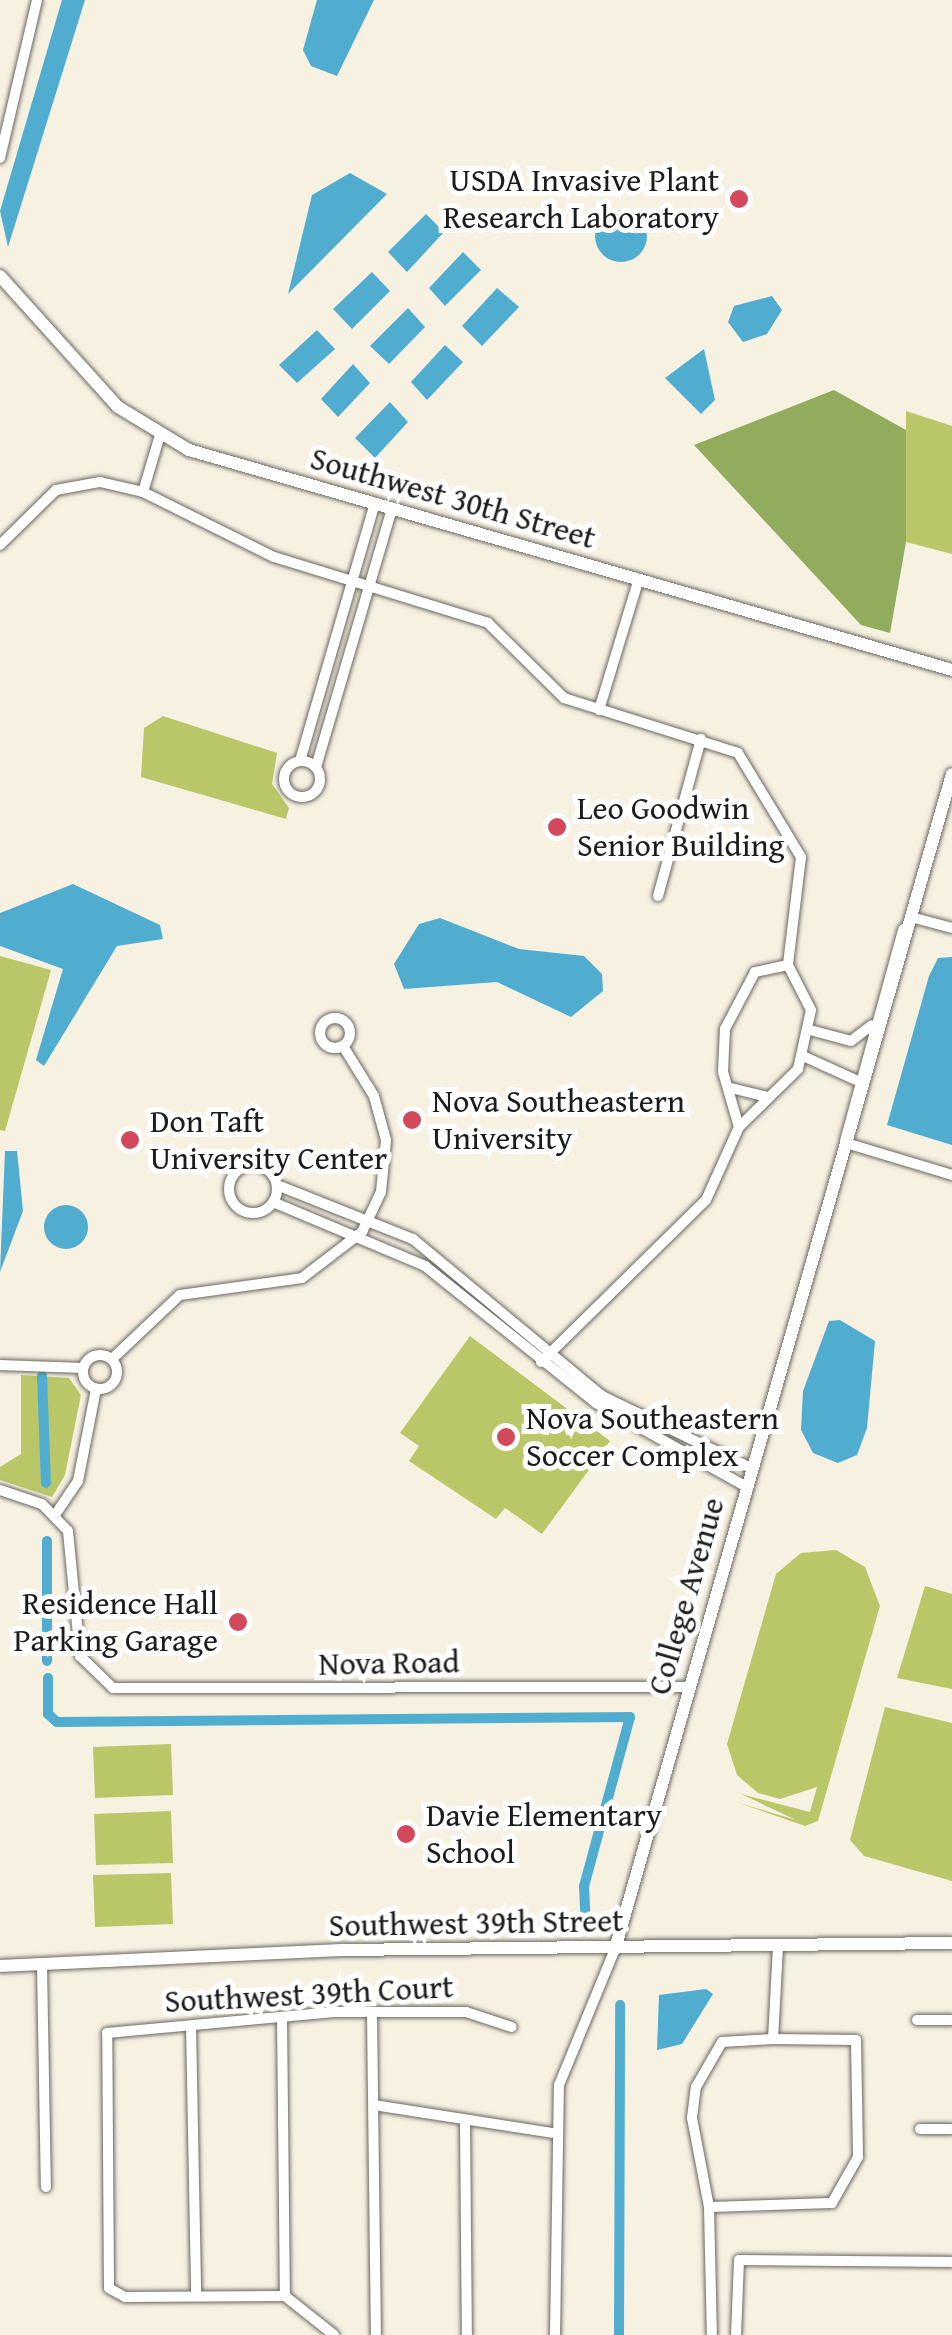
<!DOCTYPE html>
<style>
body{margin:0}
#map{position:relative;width:952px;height:2335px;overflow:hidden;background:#f7f1e1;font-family:"Gentium Book Plus",serif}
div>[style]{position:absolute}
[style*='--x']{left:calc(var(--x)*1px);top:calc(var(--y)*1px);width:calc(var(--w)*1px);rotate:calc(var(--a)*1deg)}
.green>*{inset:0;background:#b9c769}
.forest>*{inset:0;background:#92ac5d}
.water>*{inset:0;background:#51adcf}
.round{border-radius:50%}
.canal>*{height:10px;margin:-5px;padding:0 5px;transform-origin:5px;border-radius:5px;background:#51adcf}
.roads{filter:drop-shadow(0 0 2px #696761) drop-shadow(0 0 2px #696761)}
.minor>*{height:10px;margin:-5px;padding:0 5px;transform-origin:5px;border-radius:5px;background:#fff}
.minor>.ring{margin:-5px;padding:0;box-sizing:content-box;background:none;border:10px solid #fff;border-radius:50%}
.tertiary>*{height:12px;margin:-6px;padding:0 6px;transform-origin:6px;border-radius:6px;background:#fff}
.dots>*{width:28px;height:28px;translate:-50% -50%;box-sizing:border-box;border:5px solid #fff;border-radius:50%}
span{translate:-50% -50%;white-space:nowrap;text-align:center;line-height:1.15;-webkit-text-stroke:10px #fff;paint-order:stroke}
.poi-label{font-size:32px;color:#1c1c1c}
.right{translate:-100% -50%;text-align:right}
.left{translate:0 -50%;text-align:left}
.street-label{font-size:32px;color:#1c1c1c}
</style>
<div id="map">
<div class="green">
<i style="clip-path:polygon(906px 411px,952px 426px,952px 554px,906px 542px)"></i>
<i style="clip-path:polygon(163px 716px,277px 753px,272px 784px,289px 808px,286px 819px,141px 777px,144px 728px)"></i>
<i style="clip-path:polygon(0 956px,51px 970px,5px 1131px,0 1130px)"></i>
<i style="clip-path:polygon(470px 1336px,610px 1441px,542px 1534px,505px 1508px,496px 1519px,409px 1461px,419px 1446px,400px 1433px)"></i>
<i style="clip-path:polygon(21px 1375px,69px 1378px,81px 1395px,65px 1475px,52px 1497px,0 1480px,0 1467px,21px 1454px)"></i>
<i style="clip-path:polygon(836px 1550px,865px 1567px,880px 1606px,818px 1821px,805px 1826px,736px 1802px,796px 1820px,741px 1794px,810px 1812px,817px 1787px,780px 1799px,758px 1793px,737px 1775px,727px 1744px,776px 1574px,801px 1553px)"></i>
<i style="clip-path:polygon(925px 1586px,952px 1594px,952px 1689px,897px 1678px)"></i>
<i style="clip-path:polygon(885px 1707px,952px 1723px,952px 1881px,864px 1856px,850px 1840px)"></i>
<i style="clip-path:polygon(171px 1744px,173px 1795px,95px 1798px,93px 1747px)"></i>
<i style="clip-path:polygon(171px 1811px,173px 1863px,96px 1865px,94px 1814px)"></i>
<i style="clip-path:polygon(171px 1873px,173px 1924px,95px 1927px,93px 1875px)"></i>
</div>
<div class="forest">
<i style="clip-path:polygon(834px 390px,906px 430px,906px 542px,890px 633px,861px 625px,694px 445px)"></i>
</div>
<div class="water">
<i style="clip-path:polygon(62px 0,85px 0,8px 247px,0 211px)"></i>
<i style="clip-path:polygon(317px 0,374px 0,337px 76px,311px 66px,303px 50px)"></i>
<i style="clip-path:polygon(350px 173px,387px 194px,288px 294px,312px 195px)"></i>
<i class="round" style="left:595px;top:210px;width:52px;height:52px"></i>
<i style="clip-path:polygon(426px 214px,444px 232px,407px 272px,388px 252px)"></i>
<i style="clip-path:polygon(463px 252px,481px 270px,445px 306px,429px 288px)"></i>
<i style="clip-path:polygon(372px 272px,390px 291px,352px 329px,333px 309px)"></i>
<i style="clip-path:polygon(497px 288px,519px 307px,482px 346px,462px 326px)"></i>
<i style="clip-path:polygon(772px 296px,782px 310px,767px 334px,743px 342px,728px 322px,734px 306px)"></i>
<i style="clip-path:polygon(408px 308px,425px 327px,389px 364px,370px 346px)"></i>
<i style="clip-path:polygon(317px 330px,335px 349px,297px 383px,279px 365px)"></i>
<i style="clip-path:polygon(445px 345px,463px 362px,427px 400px,411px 382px)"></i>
<i style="clip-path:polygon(704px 349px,715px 400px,701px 414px,665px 378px)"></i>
<i style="clip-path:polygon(353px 364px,370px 383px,338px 417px,321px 399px)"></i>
<i style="clip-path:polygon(390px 402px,408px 422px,375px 458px,355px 438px)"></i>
<i style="clip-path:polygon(73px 884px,160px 925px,163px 939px,117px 946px,44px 1066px,36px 1060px,63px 969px,0 946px,0 913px)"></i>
<i style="clip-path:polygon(440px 918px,519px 949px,584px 956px,602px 974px,603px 991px,571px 1017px,497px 982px,404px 989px,394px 964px,419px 924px)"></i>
<i style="clip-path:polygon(952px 957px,952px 1145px,887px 1125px,929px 976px,938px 958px)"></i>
<i style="clip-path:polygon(5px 1151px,17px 1151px,23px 1211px,0 1272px)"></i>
<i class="round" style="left:44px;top:1205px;width:44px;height:44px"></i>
<i style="clip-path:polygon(840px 1320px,875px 1341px,867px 1428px,857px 1455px,838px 1463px,813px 1453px,801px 1430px,803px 1391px,829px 1321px)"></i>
<i style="clip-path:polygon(706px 1989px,713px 1994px,682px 2044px,657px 2050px,659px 1995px)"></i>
</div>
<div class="canal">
<i style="--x:42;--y:1376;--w:107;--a:87.9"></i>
<i style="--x:47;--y:1541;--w:120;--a:90"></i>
<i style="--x:48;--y:1678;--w:36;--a:90"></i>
<i style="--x:48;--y:1714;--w:12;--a:42"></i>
<i style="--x:57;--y:1722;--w:573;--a:-0.5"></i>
<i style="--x:630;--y:1717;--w:175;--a:105.2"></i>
<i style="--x:584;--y:1886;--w:43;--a:87.3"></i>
<i style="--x:619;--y:2335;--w:330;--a:-89.8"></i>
</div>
<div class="roads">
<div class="minor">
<i style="--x:0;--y:158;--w:162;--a:-76.8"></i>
<i style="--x:143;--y:492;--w:59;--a:-73.4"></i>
<i style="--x:0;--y:545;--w:78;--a:-44.5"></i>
<i style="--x:56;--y:490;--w:45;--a:-10.3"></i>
<i style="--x:100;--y:482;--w:44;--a:13.1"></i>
<i style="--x:143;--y:492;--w:146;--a:26.4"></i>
<i style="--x:274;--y:557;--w:224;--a:17.1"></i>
<i style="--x:488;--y:623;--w:107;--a:44.6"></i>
<i style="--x:564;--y:698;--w:182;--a:17.5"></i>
<i style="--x:738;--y:753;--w:122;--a:58.8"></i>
<i style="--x:801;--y:857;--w:109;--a:96.9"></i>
<i style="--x:599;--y:710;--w:134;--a:-73.1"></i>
<i style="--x:300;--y:761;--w:269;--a:-73.8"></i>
<i class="ring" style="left:284px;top:761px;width:26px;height:26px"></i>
<i style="--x:316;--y:767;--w:270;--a:-73.6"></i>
<i style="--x:658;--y:896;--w:163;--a:-74.7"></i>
<i style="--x:911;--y:917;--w:42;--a:15"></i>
<i class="ring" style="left:320px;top:1018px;width:20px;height:20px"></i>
<i style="--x:810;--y:1030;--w:42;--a:15"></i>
<i style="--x:851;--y:1041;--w:26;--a:-37"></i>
<i style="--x:803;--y:1056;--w:58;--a:24.4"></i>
<i style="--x:731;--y:1088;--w:36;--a:14"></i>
<i style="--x:846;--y:1143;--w:111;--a:16.8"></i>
<i class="ring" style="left:229px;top:1165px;width:38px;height:38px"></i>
<i style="--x:277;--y:1185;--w:146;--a:21.7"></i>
<i style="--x:413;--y:1239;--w:246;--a:39.7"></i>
<i style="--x:602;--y:1396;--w:165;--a:25.8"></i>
<i style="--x:273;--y:1202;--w:165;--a:22.8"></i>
<i style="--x:425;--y:1266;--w:219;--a:38.7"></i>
<i style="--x:596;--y:1403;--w:171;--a:29.1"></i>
<i class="ring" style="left:83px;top:1355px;width:24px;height:24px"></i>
<i style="--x:112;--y:1359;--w:93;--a:-43.3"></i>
<i style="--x:180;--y:1295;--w:123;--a:-7.9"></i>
<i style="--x:302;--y:1278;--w:76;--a:-37.5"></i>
<i style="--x:362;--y:1232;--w:44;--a:-64.6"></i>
<i style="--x:381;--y:1192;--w:52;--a:-84.5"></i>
<i style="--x:386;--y:1140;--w:46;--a:-105.3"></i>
<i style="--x:374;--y:1096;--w:59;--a:-121.8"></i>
<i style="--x:541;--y:1362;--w:231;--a:-44.5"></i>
<i style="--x:706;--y:1200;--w:80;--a:-65.7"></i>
<i style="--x:739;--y:1127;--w:83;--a:-44.5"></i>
<i style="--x:798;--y:1069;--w:60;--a:-77.6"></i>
<i style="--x:811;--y:1010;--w:51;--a:-117.1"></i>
<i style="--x:788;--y:965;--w:34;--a:168"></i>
<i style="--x:755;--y:972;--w:64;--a:117.8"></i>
<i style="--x:725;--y:1029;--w:43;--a:92.7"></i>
<i style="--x:723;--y:1072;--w:57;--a:73.8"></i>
<i style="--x:0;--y:1365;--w:83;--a:2.1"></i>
<i style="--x:0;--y:1490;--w:44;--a:18.4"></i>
<i style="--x:42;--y:1504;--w:37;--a:46"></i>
<i style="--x:68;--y:1531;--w:126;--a:84.5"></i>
<i style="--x:80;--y:1656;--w:46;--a:44.1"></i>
<i style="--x:113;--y:1688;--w:575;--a:-0.1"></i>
<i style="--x:55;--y:1515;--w:41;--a:-55.9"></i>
<i style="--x:78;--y:1481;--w:94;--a:-78.9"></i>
<i style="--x:42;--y:1965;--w:222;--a:89"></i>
<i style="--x:372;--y:2013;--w:322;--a:89.3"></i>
<i style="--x:282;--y:2017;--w:279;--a:89.4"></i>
<i style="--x:917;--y:2020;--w:35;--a:0"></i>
<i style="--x:191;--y:2026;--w:270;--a:88.9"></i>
<i style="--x:773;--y:2039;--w:83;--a:0.7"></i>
<i style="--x:856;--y:2040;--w:117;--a:89"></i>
<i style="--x:858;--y:2157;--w:53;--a:119.5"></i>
<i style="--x:832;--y:2203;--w:123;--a:178.1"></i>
<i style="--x:709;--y:2207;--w:91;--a:-100.8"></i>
<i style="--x:692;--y:2118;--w:31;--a:-83"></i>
<i style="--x:696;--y:2087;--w:52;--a:-60"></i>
<i style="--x:722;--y:2042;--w:51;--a:-3.4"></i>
<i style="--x:773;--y:2039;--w:93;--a:-86.9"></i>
<i style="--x:374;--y:2105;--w:180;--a:8.9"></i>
<i style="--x:465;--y:2121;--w:214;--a:89.5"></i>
<i style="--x:920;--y:2129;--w:32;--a:0"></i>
<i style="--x:709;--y:2207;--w:128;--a:88.7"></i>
<i style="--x:334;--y:2335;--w:63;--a:-141.5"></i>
<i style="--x:285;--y:2296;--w:160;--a:179.6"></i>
<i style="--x:125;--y:2297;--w:18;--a:-151"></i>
<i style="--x:109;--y:2288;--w:255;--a:-90.4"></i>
<i style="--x:107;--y:2033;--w:228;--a:-5.3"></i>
<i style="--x:334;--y:2012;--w:132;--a:0"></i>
<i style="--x:466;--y:2012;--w:48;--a:18.1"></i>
<i style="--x:555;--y:2335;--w:250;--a:-89.1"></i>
<i style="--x:559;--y:2085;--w:147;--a:-67.6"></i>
<i style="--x:736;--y:2335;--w:75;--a:-87.7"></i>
<i style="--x:739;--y:2260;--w:213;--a:0.5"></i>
</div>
<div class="tertiary">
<i style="--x:0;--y:276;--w:176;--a:48"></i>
<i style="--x:118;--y:407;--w:83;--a:31.2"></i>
<i style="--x:189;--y:450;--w:794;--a:16.08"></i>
<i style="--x:846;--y:1141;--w:219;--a:-74.6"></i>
<i style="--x:615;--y:1949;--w:1222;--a:-74"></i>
<i style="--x:0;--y:1966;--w:341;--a:-2.7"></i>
<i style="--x:341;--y:1950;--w:611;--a:-0.66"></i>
</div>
</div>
<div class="dots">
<i style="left:739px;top:199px;background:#d1495b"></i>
<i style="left:557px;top:827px;background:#d1495b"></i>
<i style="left:412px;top:1120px;background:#d1495b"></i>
<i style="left:130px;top:1140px;background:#d1495b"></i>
<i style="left:506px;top:1437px;background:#d1495b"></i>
<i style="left:238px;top:1622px;background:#d1495b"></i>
<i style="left:406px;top:1834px;background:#d1495b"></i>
</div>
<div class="poi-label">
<span class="right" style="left:719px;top:199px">USDA Invasive Plant<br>Research Laboratory</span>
<span class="left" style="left:577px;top:827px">Leo Goodwin<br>Senior Building</span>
<span class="left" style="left:432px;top:1120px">Nova Southeastern<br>University</span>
<span class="left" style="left:150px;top:1140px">Don Taft<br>University Center</span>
<span class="left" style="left:526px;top:1437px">Nova Southeastern<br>Soccer Complex</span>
<span class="right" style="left:218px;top:1622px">Residence Hall<br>Parking Garage</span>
<span class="left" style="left:426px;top:1834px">Davie Elementary<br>School</span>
</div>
<div class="street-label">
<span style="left:453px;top:498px;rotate:16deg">Southwest 30th Street</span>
<span style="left:686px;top:1596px;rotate:-74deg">College Avenue</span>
<span style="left:389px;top:1663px;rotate:-1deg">Nova Road</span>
<span style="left:476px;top:1923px;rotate:-1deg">Southwest 39th Street</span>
<span style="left:309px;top:1994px;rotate:-3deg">Southwest 39th Court</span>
</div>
</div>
